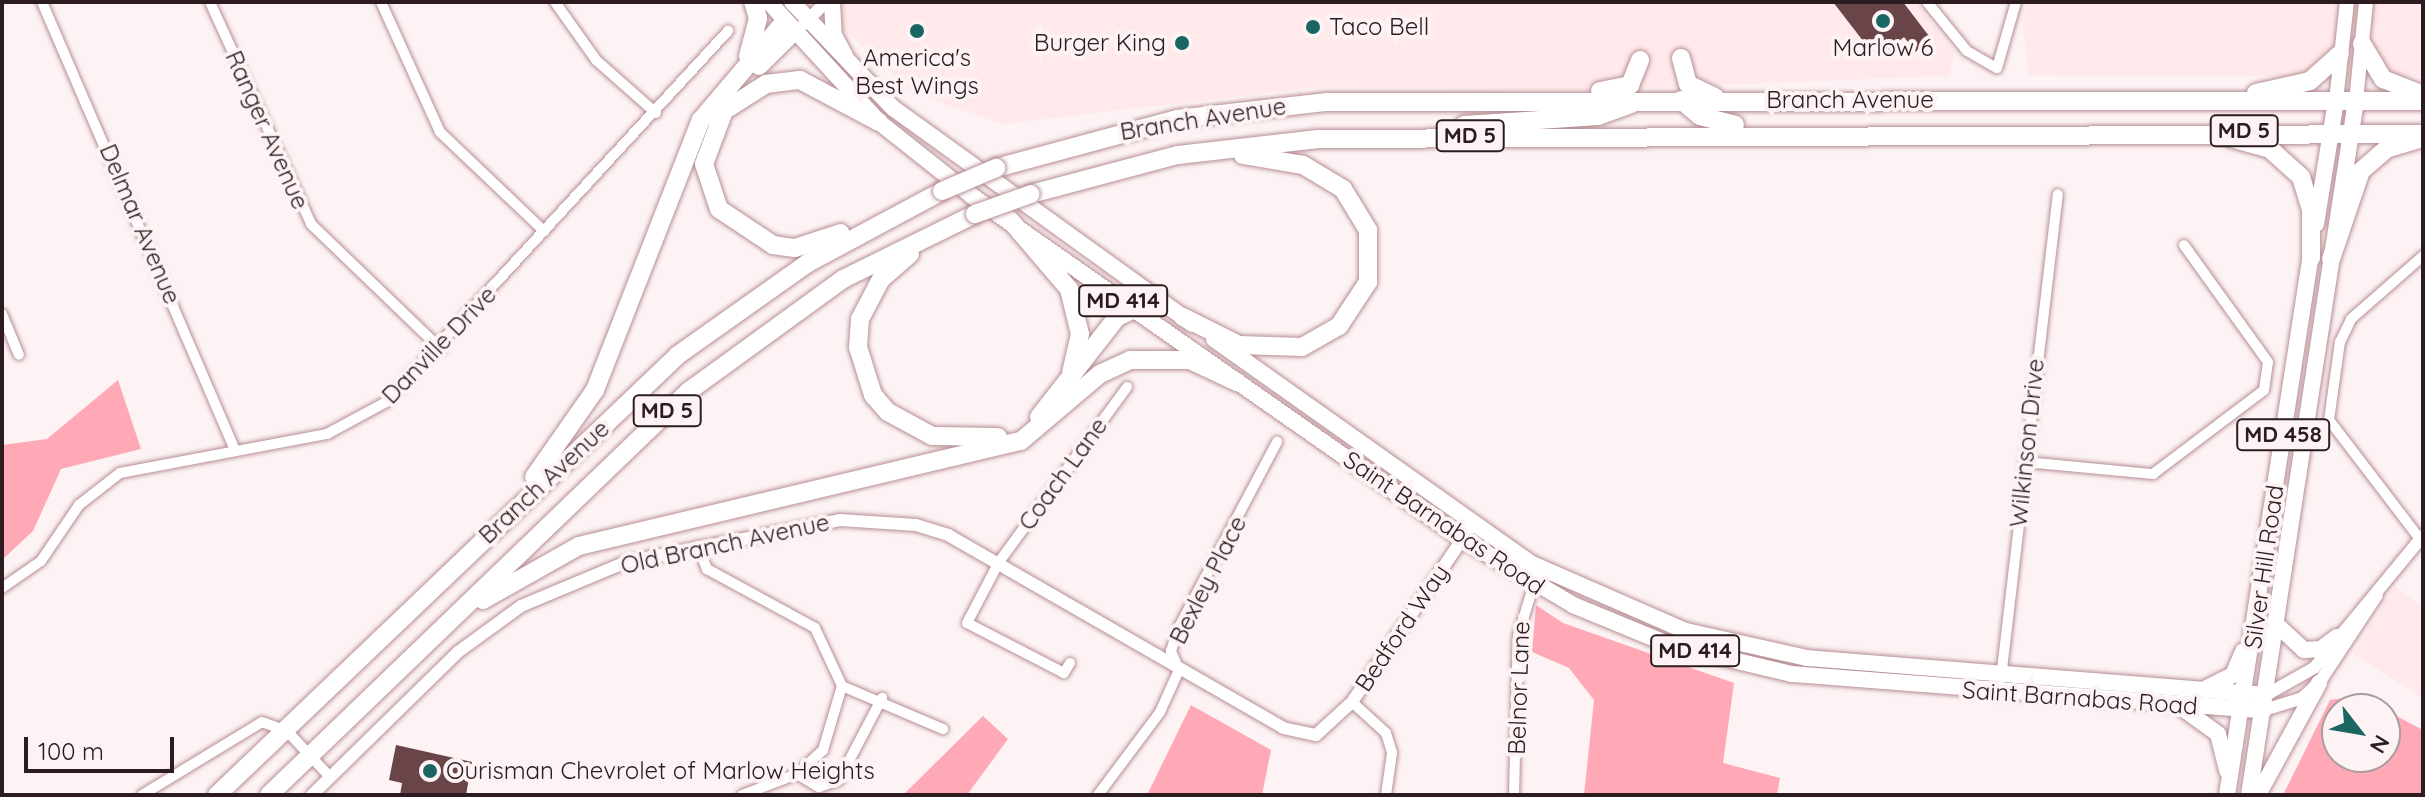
<!DOCTYPE html>
<style>
body{margin:0}
#map{position:relative;width:2425px;height:797px;overflow:hidden;background:#fdf3f4;font-family:Quicksand,sans-serif}
div>[style]{position:absolute}
[style*='--x']{left:calc(var(--x)*1px);top:calc(var(--y)*1px);width:calc(var(--w)*1px);rotate:calc(var(--a)*1deg)}
.built>*{inset:0;background:#ffe9eb}
.green>*{inset:0;background:#fea9b5}
.building>*{inset:0;background:#69454a}
.roads{filter:drop-shadow(0 0 2px #b78e93) drop-shadow(0 0 2px #b78e93)}
.minor>*{height:10px;margin:-5px;padding:0 5px;transform-origin:5px;border-radius:5px;background:#fff}
.tertiary>*{height:12px;margin:-6px;padding:0 6px;transform-origin:6px;border-radius:6px;background:#fff}
.secondary>*{height:14px;margin:-7px;padding:0 7px;transform-origin:7px;border-radius:7px;background:#fff}
.primary>*{height:16px;margin:-8px;padding:0 8px;transform-origin:8px;border-radius:8px;background:#fff}
.trunk>*{height:18px;margin:-9px;padding:0 9px;transform-origin:9px;border-radius:9px;background:#fff}
.bridges{filter:drop-shadow(0 0 2px #b78e93) drop-shadow(0 0 2px #b78e93)}
.trunk-bridge>*{height:18px;margin:-9px;padding:0 9px;transform-origin:9px;border-radius:9px;background:#fff}
.dots>*{width:22px;height:22px;translate:-50% -50%;box-sizing:border-box;border:4px solid #fdf3f4;border-radius:50%}
span{translate:-50% -50%;white-space:nowrap;text-align:center;line-height:1.15;-webkit-text-stroke:8px #fdf3f4;paint-order:stroke}
.shield-label span{padding:2px 6px;background:#fdf3f4;border:2px solid;border-radius:6px;-webkit-text-stroke-width:0}
.shield-label{font-size:22px;color:#2c1c1f;font-weight:700}
.poi-label{font-size:24px;color:#2c1c1f}
.left{translate:0 -50%;text-align:left}
.right{translate:-100% -50%;text-align:right}
.street-label{font-size:24px;color:#2c1c1f}
.frame{position:absolute;inset:0;border:4px solid #2c1c1f;pointer-events:none}
.north{position:absolute;left:2321px;top:693px;width:80px;height:80px;box-sizing:border-box;background:#fdf3f4;border:2px solid #a99d9f;border-radius:50%;rotate:121deg;font-size:22px;font-weight:700;line-height:32px;text-align:center;color:#2c1c1f}
.north::after{content:'';display:block;margin:auto;width:28px;height:36px;background:#196663;clip-path:polygon(50% 0,100% 100%,50% 72%,0 100%)}
.scale{position:absolute;left:24px;top:737px;width:150px;height:36px;box-sizing:border-box;border:4px solid #2c1c1f;border-top:0;padding-left:10px;font-size:24px;line-height:28px;white-space:nowrap;color:#2c1c1f;-webkit-text-stroke:6px #fdf3f4;paint-order:stroke}
</style>
<div id="map">
<div class="built">
<i style="clip-path:polygon(843px 2px,1916px 2px,1954px 51px,1950px 76px,1591px 90px,1320px 87px,1003px 124px,911px 92px,840px 26px)"></i>
<i style="clip-path:polygon(2028px 2px,2423px 2px,2423px 77px,2029px 75px,2022px 22px)"></i>
<i style="clip-path:polygon(2395px 586px,2423px 608px,2423px 698px,2353px 654px)"></i>
</div>
<div class="green">
<i style="clip-path:polygon(118px 380px,141px 449px,61px 469px,33px 531px,2px 560px,2px 445px,47px 439px)"></i>
<i style="clip-path:polygon(1536px 605px,1563px 623px,1734px 683px,1723px 763px,1780px 778px,1777px 795px,1584px 795px,1594px 700px,1569px 668px,1532px 652px)"></i>
<i style="clip-path:polygon(2357px 696px,2383px 709px,2337px 709px,2337px 757px,2385px 757px,2385px 710px,2423px 730px,2423px 795px,2283px 795px,2330px 700px)"></i>
<i style="clip-path:polygon(1191px 705px,1271px 750px,1262px 795px,1147px 795px)"></i>
<i style="clip-path:polygon(983px 716px,1008px 739px,967px 795px,903px 795px)"></i>
</div>
<div class="building">
<i style="clip-path:polygon(1833px 2px,1903px 2px,1932px 40px,1916px 52px,1904px 37px,1890px 49px,1867px 46px)"></i>
<i style="clip-path:polygon(396px 745px,472px 762px,466px 795px,400px 795px,402px 783px,389px 780px)"></i>
</div>
<div class="roads">
<div class="minor">
<i style="--x:42;--y:2;--w:486;--a:66.7"></i>
<i style="--x:210;--y:2;--w:244;--a:65.5"></i>
<i style="--x:311;--y:224;--w:180;--a:43.9"></i>
<i style="--x:381;--y:2;--w:143;--a:65.6"></i>
<i style="--x:440;--y:132;--w:144;--a:43.6"></i>
<i style="--x:555;--y:2;--w:71;--a:54.7"></i>
<i style="--x:596;--y:60;--w:80;--a:41.5"></i>
<i style="--x:1927;--y:2;--w:63;--a:50.8"></i>
<i style="--x:1967;--y:51;--w:34;--a:30"></i>
<i style="--x:1997;--y:68;--w:69;--a:-73.9"></i>
<i style="--x:2;--y:314;--w:44;--a:67.5"></i>
<i style="--x:2025;--y:462;--w:129;--a:5.4"></i>
<i style="--x:2153;--y:474;--w:139;--a:-37.1"></i>
<i style="--x:2264;--y:390;--w:28;--a:-82"></i>
<i style="--x:2268;--y:362;--w:144;--a:-125.7"></i>
<i style="--x:2420;--y:539;--w:150;--a:-127.4"></i>
<i style="--x:2329;--y:420;--w:79;--a:-82"></i>
<i style="--x:2340;--y:342;--w:25;--a:-64"></i>
<i style="--x:2351;--y:319;--w:96;--a:-41.2"></i>
<i style="--x:698;--y:546;--w:25;--a:69"></i>
<i style="--x:707;--y:569;--w:123;--a:28.6"></i>
<i style="--x:815;--y:628;--w:64;--a:65"></i>
<i style="--x:842;--y:686;--w:67;--a:106.5"></i>
<i style="--x:823;--y:750;--w:35;--a:137"></i>
<i style="--x:797;--y:774;--w:59;--a:159.1"></i>
<i style="--x:2;--y:588;--w:47;--a:-34.7"></i>
<i style="--x:41;--y:561;--w:68;--a:-55.8"></i>
<i style="--x:79;--y:505;--w:52;--a:-38"></i>
<i style="--x:120;--y:473;--w:211;--a:-10.7"></i>
<i style="--x:327;--y:434;--w:67;--a:-28.5"></i>
<i style="--x:386;--y:402;--w:505;--a:-47.33"></i>
<i style="--x:1070;--y:663;--w:12;--a:121"></i>
<i style="--x:1064;--y:673;--w:109;--a:-152.7"></i>
<i style="--x:967;--y:623;--w:69;--a:-62.3"></i>
<i style="--x:999;--y:562;--w:217;--a:-53.8"></i>
<i style="--x:2001;--y:678;--w:487;--a:-83.3"></i>
<i style="--x:842;--y:686;--w:110;--a:23.1"></i>
<i style="--x:1352;--y:702;--w:46;--a:42.4"></i>
<i style="--x:1386;--y:733;--w:21;--a:73"></i>
<i style="--x:1392;--y:753;--w:42;--a:98.1"></i>
<i style="--x:797;--y:774;--w:26;--a:31"></i>
<i style="--x:819;--y:787;--w:21;--a:-19"></i>
<i style="--x:839;--y:780;--w:93;--a:-62.3"></i>
<i style="--x:142;--y:795;--w:140;--a:-31.3"></i>
<i style="--x:262;--y:722;--w:27;--a:20"></i>
<i style="--x:287;--y:731;--w:63;--a:46.9"></i>
<i style="--x:1098;--y:795;--w:104;--a:-53.2"></i>
<i style="--x:1160;--y:712;--w:46;--a:-65.7"></i>
<i style="--x:1179;--y:670;--w:21;--a:-113"></i>
<i style="--x:1171;--y:651;--w:23;--a:-72"></i>
<i style="--x:1178;--y:629;--w:212;--a:-62.1"></i>
<i style="--x:1514;--y:795;--w:159;--a:-88.6"></i>
<i style="--x:1518;--y:636;--w:54;--a:-72.9"></i>
</div>
<div class="tertiary">
<i style="--x:804;--y:24;--w:31;--a:-45"></i>
<i style="--x:2266;--y:695;--w:55;--a:-29.4"></i>
<i style="--x:2314;--y:668;--w:171;--a:-50.5"></i>
<i style="--x:2264;--y:710;--w:39;--a:-17"></i>
<i style="--x:2301;--y:699;--w:24;--a:-42"></i>
<i style="--x:2319;--y:683;--w:105;--a:-56.6"></i>
<i style="--x:312;--y:795;--w:204;--a:-44.4"></i>
<i style="--x:458;--y:652;--w:78;--a:-36.1"></i>
<i style="--x:521;--y:606;--w:114;--a:-22.7"></i>
<i style="--x:626;--y:562;--w:218;--a:-11.1"></i>
<i style="--x:840;--y:520;--w:76;--a:3.8"></i>
<i style="--x:916;--y:525;--w:34;--a:17"></i>
<i style="--x:948;--y:535;--w:387;--a:29.9"></i>
<i style="--x:1283;--y:728;--w:34;--a:12"></i>
<i style="--x:1316;--y:735;--w:49;--a:-42.5"></i>
<i style="--x:1352;--y:702;--w:216;--a:-55.9"></i>
</div>
<div class="secondary">
<i style="--x:2336;--y:101;--w:100;--a:-83.7"></i>
<i style="--x:2356;--y:101;--w:100;--a:-84.2"></i>
</div>
<div class="primary">
<i style="--x:769;--y:2;--w:163;--a:47.5"></i>
<i style="--x:879;--y:122;--w:119;--a:38.5"></i>
<i style="--x:972;--y:196;--w:598;--a:34.99"></i>
<i style="--x:1462;--y:539;--w:129;--a:30.7"></i>
<i style="--x:1573;--y:605;--w:105;--a:22.4"></i>
<i style="--x:1670;--y:645;--w:125;--a:13.4"></i>
<i style="--x:1792;--y:674;--w:473;--a:4.4"></i>
<i style="--x:792;--y:2;--w:146;--a:46.4"></i>
<i style="--x:893;--y:108;--w:369;--a:35.8"></i>
<i style="--x:832;--y:2;--w:33;--a:87"></i>
<i style="--x:834;--y:35;--w:24;--a:62"></i>
<i style="--x:2316;--y:224;--w:125;--a:-80.8"></i>
<i style="--x:1214;--y:339;--w:387;--a:35.3"></i>
<i style="--x:1530;--y:563;--w:170;--a:23.6"></i>
<i style="--x:1686;--y:631;--w:124;--a:12.6"></i>
<i style="--x:1807;--y:658;--w:460;--a:4.6"></i>
<i style="--x:2276;--y:624;--w:38;--a:43"></i>
<i style="--x:2304;--y:650;--w:17;--a:-3"></i>
<i style="--x:2321;--y:649;--w:20;--a:-37"></i>
<i style="--x:2207;--y:688;--w:29;--a:-27"></i>
<i style="--x:2233;--y:675;--w:26;--a:-67"></i>
<i style="--x:2185;--y:710;--w:41;--a:36"></i>
<i style="--x:2218;--y:734;--w:38;--a:76"></i>
<i style="--x:2227;--y:795;--w:555;--a:-81.18"></i>
<i style="--x:2249;--y:795;--w:702;--a:-81.24"></i>
<i style="--x:2258;--y:795;--w:128;--a:-61.4"></i>
</div>
<div class="trunk">
<i style="--x:2362;--y:44;--w:41;--a:59"></i>
<i style="--x:2383;--y:79;--w:43;--a:21.8"></i>
<i style="--x:748;--y:56;--w:39;--a:-75"></i>
<i style="--x:758;--y:18;--w:17;--a:-107"></i>
<i style="--x:1681;--y:58;--w:27;--a:75"></i>
<i style="--x:1688;--y:84;--w:30;--a:26"></i>
<i style="--x:759;--y:66;--w:47;--a:-45"></i>
<i style="--x:1600;--y:91;--w:31;--a:-11"></i>
<i style="--x:1630;--y:85;--w:27;--a:-68"></i>
<i style="--x:2256;--y:93;--w:55;--a:-12.5"></i>
<i style="--x:2310;--y:81;--w:40;--a:-42"></i>
<i style="--x:1681;--y:100;--w:25;--a:40"></i>
<i style="--x:1700;--y:116;--w:36;--a:14"></i>
<i style="--x:727;--y:103;--w:65;--a:110.7"></i>
<i style="--x:704;--y:164;--w:47;--a:71.6"></i>
<i style="--x:719;--y:209;--w:65;--a:33.7"></i>
<i style="--x:773;--y:245;--w:22;--a:8"></i>
<i style="--x:795;--y:248;--w:48;--a:-18.1"></i>
<i style="--x:719;--y:114;--w:56;--a:-32.6"></i>
<i style="--x:766;--y:84;--w:34;--a:-7"></i>
<i style="--x:800;--y:80;--w:89;--a:28"></i>
<i style="--x:1464;--y:125;--w:134;--a:-3.8"></i>
<i style="--x:1598;--y:116;--w:35;--a:-20"></i>
<i style="--x:2231;--y:138;--w:41;--a:15.8"></i>
<i style="--x:2270;--y:149;--w:42;--a:42.1"></i>
<i style="--x:2301;--y:177;--w:34;--a:73"></i>
<i style="--x:2311;--y:209;--w:49;--a:90"></i>
<i style="--x:996;--y:168;--w:188;--a:-15.1"></i>
<i style="--x:1177;--y:119;--w:151;--a:-6.5"></i>
<i style="--x:1327;--y:102;--w:1096;--a:-0.05"></i>
<i style="--x:1031;--y:194;--w:152;--a:-14.9"></i>
<i style="--x:1178;--y:155;--w:141;--a:-6.5"></i>
<i style="--x:1318;--y:139;--w:1105;--a:-0.26"></i>
<i style="--x:1010;--y:220;--w:91;--a:49.5"></i>
<i style="--x:1069;--y:289;--w:46;--a:76.3"></i>
<i style="--x:1080;--y:334;--w:39;--a:103"></i>
<i style="--x:910;--y:254;--w:38;--a:139"></i>
<i style="--x:881;--y:279;--w:45;--a:117.7"></i>
<i style="--x:860;--y:319;--w:28;--a:94"></i>
<i style="--x:858;--y:347;--w:50;--a:72.6"></i>
<i style="--x:873;--y:395;--w:23;--a:49"></i>
<i style="--x:888;--y:412;--w:50;--a:28.6"></i>
<i style="--x:932;--y:436;--w:66;--a:0.9"></i>
<i style="--x:2331;--y:259;--w:93;--a:-71.2"></i>
<i style="--x:2361;--y:171;--w:33;--a:-41"></i>
<i style="--x:2386;--y:149;--w:34;--a:-17"></i>
<i style="--x:1183;--y:317;--w:63;--a:26.6"></i>
<i style="--x:1239;--y:345;--w:63;--a:1.8"></i>
<i style="--x:1302;--y:347;--w:43;--a:-29.6"></i>
<i style="--x:1339;--y:326;--w:53;--a:-56.6"></i>
<i style="--x:1368;--y:282;--w:52;--a:-90"></i>
<i style="--x:1368;--y:230;--w:48;--a:-121.4"></i>
<i style="--x:1343;--y:189;--w:47;--a:-149"></i>
<i style="--x:1303;--y:165;--w:61;--a:-170.5"></i>
<i style="--x:1039;--y:417;--w:127;--a:-52"></i>
<i style="--x:1117;--y:317;--w:45;--a:-24.9"></i>
<i style="--x:534;--y:477;--w:106;--a:-55"></i>
<i style="--x:595;--y:390;--w:290;--a:-68.6"></i>
<i style="--x:701;--y:120;--w:128;--a:-49.7"></i>
<i style="--x:483;--y:600;--w:110;--a:-29.4"></i>
<i style="--x:579;--y:546;--w:454;--a:-13.4"></i>
<i style="--x:1021;--y:441;--w:104;--a:-40.3"></i>
<i style="--x:1100;--y:374;--w:33;--a:-25"></i>
<i style="--x:1130;--y:360;--w:60;--a:0"></i>
<i style="--x:1190;--y:360;--w:52;--a:25.1"></i>
<i style="--x:217;--y:795;--w:637;--a:-43.66"></i>
<i style="--x:678;--y:355;--w:159;--a:-35.3"></i>
<i style="--x:808;--y:263;--w:152;--a:-28.2"></i>
<i style="--x:269;--y:795;--w:583;--a:-43.89"></i>
<i style="--x:689;--y:391;--w:190;--a:-36"></i>
<i style="--x:843;--y:279;--w:147;--a:-26.2"></i>
</div>
</div>
<div class="bridges">
<div class="trunk-bridge">
<i style="--x:942;--y:191;--w:59;--a:-23.1"></i>
<i style="--x:975;--y:214;--w:59;--a:-19.7"></i>
</div>
</div>
<div class="dots">
<i style="left:1883px;top:21px;background:#196663"></i>
<i style="left:1313px;top:27px;background:#196663"></i>
<i style="left:917px;top:31px;background:#196663"></i>
<i style="left:1182px;top:43px;background:#196663"></i>
<i style="left:430px;top:771px;background:#196663"></i>
</div>
<div class="shield-label">
<span style="left:2244px;top:131px">MD 5</span>
<span style="left:1470px;top:136px">MD 5</span>
<span style="left:1123px;top:301px">MD 414</span>
<span style="left:667px;top:411px">MD 5</span>
<span style="left:2283px;top:435px">MD 458</span>
<span style="left:1695px;top:651px">MD 414</span>
</div>
<div class="poi-label">
<span class="left" style="left:1329px;top:27px">Taco Bell</span>
<span class="right" style="left:1166px;top:43px">Burger King</span>
<span style="left:1883px;top:48px">Marlow 6</span>
<span style="left:917px;top:72px">America's<br>Best Wings</span>
<span class="left" style="left:446px;top:771px">Ourisman Chevrolet of Marlow Heights</span>
</div>
<div class="street-label">
<span style="left:1850px;top:100px">Branch Avenue</span>
<span style="left:1203px;top:119px;rotate:-9deg">Branch Avenue</span>
<span style="left:267px;top:130px;rotate:66deg">Ranger Avenue</span>
<span style="left:140px;top:224px;rotate:67deg">Delmar Avenue</span>
<span style="left:439px;top:345px;rotate:-46deg">Danville Drive</span>
<span style="left:2027px;top:443px;rotate:-84deg">Wilkinson Drive</span>
<span style="left:1063px;top:474px;rotate:-54deg">Coach Lane</span>
<span style="left:544px;top:482px;rotate:-43deg">Branch Avenue</span>
<span style="left:1444px;top:523px;rotate:34deg">Saint Barnabas Road</span>
<span style="left:725px;top:544px;rotate:-12deg">Old Branch Avenue</span>
<span style="left:2264px;top:567px;rotate:-82deg">Silver Hill Road</span>
<span style="left:1208px;top:580px;rotate:-63deg">Bexley Place</span>
<span style="left:1402px;top:628px;rotate:-56deg">Bedford Way</span>
<span style="left:1519px;top:688px;rotate:-88deg">Belnor Lane</span>
<span style="left:2080px;top:698px;rotate:4deg">Saint Barnabas Road</span>
</div>
<div class="frame"></div>
<div class="north">N</div>
<div class="scale">100 m</div>
</div>
